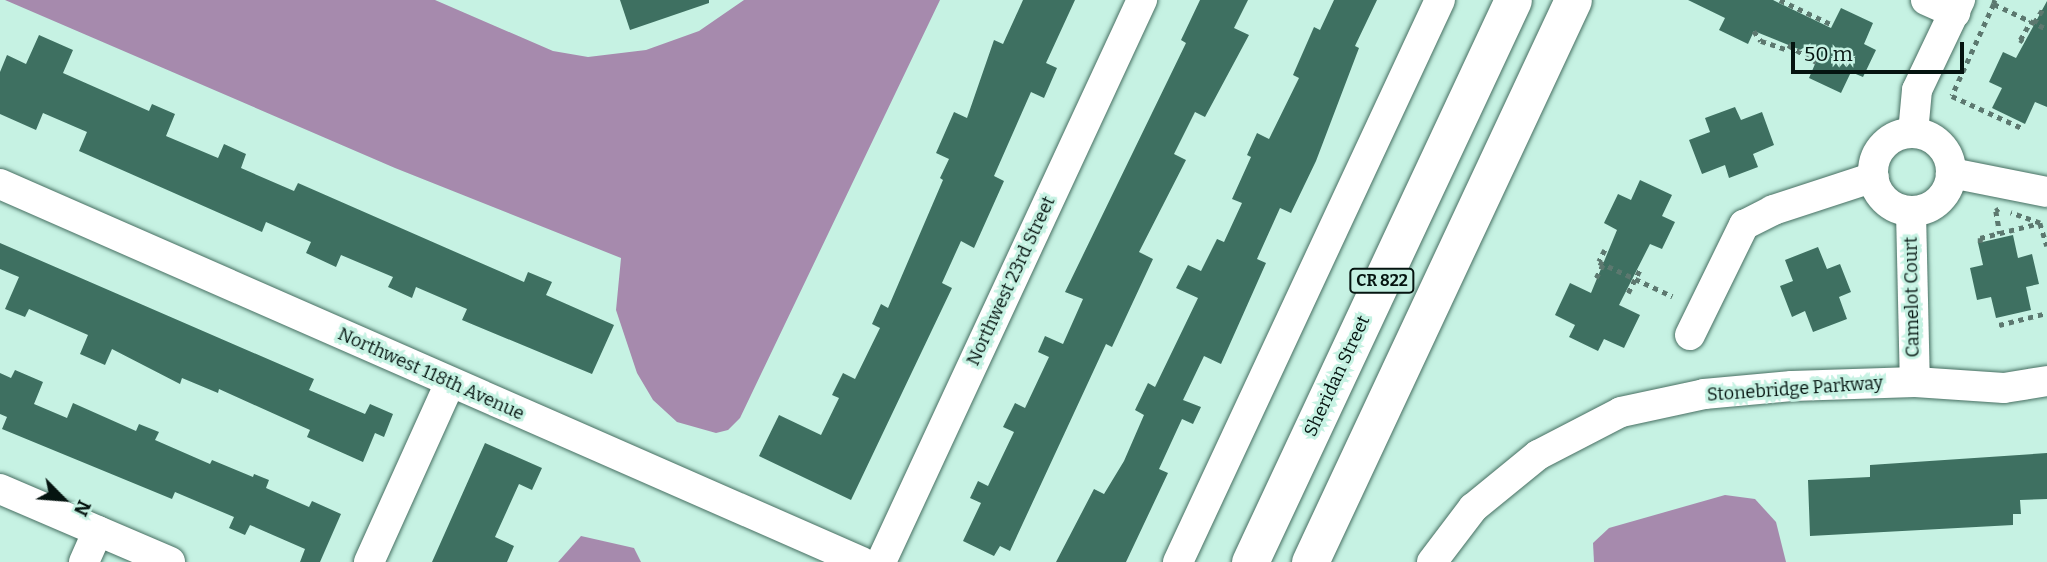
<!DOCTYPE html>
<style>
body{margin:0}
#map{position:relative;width:2047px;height:562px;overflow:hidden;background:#c6f2e3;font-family:Bitter,serif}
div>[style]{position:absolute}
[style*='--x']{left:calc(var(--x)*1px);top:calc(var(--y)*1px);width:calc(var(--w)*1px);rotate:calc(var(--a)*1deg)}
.water>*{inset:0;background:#a68aad}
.building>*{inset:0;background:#3e7061}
.path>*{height:4.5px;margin-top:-2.25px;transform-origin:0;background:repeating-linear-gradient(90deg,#5c786f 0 5px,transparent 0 10px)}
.roads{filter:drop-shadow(0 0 2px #476f62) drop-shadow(0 0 2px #476f62)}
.minor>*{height:30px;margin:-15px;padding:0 15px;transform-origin:15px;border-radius:15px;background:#fff}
.minor>.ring{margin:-15px;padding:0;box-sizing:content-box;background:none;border:30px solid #fff;border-radius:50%}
.major>*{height:37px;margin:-18.5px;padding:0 18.5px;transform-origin:18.5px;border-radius:18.5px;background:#fff}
span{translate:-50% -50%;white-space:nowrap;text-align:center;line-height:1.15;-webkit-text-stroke:6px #c6f2e3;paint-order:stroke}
.shield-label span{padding:2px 5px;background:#c6f2e3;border:2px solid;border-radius:5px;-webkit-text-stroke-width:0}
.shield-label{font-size:16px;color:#051410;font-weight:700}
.street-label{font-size:18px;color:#051410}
.north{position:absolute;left:28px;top:464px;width:70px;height:70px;-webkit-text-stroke:5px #c6f2e3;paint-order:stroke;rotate:115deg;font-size:19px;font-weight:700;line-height:28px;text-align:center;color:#051410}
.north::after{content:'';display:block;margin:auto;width:24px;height:32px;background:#051410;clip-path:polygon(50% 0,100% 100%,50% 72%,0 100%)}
.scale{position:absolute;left:1791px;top:42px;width:173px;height:32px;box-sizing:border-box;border:4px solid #051410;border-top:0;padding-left:9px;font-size:21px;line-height:24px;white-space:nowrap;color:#051410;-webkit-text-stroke:5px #c6f2e3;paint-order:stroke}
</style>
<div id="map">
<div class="water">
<i style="clip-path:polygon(5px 0,435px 0,553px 51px,588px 57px,646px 50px,699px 31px,744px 0,940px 0,740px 418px,728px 430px,716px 433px,677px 422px,653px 400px,637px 373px,616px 310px,621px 258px,395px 168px)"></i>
<i style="clip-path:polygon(1725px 495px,1755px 499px,1776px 522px,1786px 562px,1594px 562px,1593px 543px,1609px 528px)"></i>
<i style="clip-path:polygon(581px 536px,634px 548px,641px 562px,558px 562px)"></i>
</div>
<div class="building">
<i style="clip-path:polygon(620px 0,709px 0,709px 3px,630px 30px)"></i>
<i style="clip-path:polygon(1023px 0,1075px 0,1046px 63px,1057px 68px,1044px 98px,1031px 92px,994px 176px,1004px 181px,974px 248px,961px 241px,942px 283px,952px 288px,851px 500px,759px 456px,779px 415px,821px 435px,839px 398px,832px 395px,843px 373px,855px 379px,880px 328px,872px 324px,881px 304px,888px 308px,943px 180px,940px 178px,949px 159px,936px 153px,954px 112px,967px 118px,994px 40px,1003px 44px)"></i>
<i style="clip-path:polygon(1200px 0,1248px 0,1234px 28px,1249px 35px,1205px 117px,1195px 112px,1174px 154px,1186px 160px,1139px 252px,1153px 259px,1112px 347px,1106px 344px,1010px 551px,1000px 546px,994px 556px,963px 541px,981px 503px,970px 498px,978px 481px,988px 486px,1014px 432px,1003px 427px,1015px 403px,1025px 408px,1049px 357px,1038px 352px,1045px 336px,1063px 344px,1083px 299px,1065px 292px,1186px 43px,1181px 40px)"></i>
<i style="clip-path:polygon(1334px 0,1377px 0,1355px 46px,1359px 48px,1316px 161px,1291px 213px,1280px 208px,1257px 259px,1266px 263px,1221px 364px,1204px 356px,1183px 400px,1201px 407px,1193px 424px,1182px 419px,1159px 469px,1168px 473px,1126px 562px,1056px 562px,1094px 489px,1104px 494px,1124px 461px,1144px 415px,1135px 410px,1148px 383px,1155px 387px,1198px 298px,1176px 288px,1188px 265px,1201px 271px,1217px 239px,1224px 242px,1242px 203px,1232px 199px,1251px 157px,1247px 155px,1257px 133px,1269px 139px,1299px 78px,1293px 75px,1314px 27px,1320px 30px)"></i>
<i style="clip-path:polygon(1688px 0,1773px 0,1831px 28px,1841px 8px,1873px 23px,1864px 44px,1876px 50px,1863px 77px,1851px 72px,1841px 93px,1809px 78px,1818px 57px,1754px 31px,1748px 44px,1719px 30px,1725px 18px)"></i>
<i style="clip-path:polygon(2047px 1px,2047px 107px,2035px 102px,2025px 124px,1992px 108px,2002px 88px,1989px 82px,2003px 52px,2016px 58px)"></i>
<i style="clip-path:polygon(39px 35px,73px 50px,63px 73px,149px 111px,152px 104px,175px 114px,166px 136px,218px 158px,224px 144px,246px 154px,241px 168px,294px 191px,298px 183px,524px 282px,528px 272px,552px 282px,546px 295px,614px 325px,592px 374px,462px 320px,467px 309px,416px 287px,412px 298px,388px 287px,393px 277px,341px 255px,336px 267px,306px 253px,311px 242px,266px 222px,262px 232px,79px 151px,87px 132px,43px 113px,36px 130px,0 114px,0 72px,7px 55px,26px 64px)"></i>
<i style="clip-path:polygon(1735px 107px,1741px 120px,1762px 112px,1774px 145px,1753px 154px,1758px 167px,1729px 178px,1725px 165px,1702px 174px,1689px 140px,1710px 132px,1705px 118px)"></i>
<i style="clip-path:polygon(1640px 180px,1672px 195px,1662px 216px,1675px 222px,1662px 249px,1650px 244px,1619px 305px,1640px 315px,1624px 348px,1604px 339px,1598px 351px,1569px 337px,1575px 325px,1555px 315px,1570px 283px,1591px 293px,1617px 230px,1604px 223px,1618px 194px,1631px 200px)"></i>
<i style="clip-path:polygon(2013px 235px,2018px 258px,2032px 254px,2039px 284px,2026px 287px,2031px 310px,1996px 318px,1991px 297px,1977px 300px,1970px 268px,1983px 265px,1978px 243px)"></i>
<i style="clip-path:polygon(0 243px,314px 379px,309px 390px,365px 414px,370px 404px,393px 414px,384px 437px,375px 433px,363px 462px,307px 437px,310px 430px,219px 389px,218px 393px,182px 378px,180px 384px,112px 349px,105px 365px,80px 354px,88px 335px,29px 309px,25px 317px,5px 309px,19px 277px,0 269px)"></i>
<i style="clip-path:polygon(1818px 247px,1827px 269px,1840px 264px,1851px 292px,1839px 297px,1847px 319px,1813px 332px,1805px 311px,1792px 317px,1780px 286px,1793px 281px,1785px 260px)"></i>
<i style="clip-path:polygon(15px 370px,43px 382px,34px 404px,67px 418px,73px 403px,136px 431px,139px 424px,159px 432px,155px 440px,210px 464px,212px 460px,253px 477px,254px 474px,269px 480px,266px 488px,309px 507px,312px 501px,341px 514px,320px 562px,300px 562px,305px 549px,250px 525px,245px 535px,229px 528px,234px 517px,175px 492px,172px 499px,2px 429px,7px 417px,0 414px,0 373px,11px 378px)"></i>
<i style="clip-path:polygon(485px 443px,542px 468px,532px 490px,519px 484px,495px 537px,514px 546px,507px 562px,432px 562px)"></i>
<i style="clip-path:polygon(2047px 453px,2047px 499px,2020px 500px,2021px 514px,2013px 514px,2013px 525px,1810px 536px,1808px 480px,1870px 477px,1870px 465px)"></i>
</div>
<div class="path">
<i style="--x:1780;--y:0;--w:59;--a:25.3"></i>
<i style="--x:1995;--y:0;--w:4;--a:104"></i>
<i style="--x:1994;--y:4;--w:59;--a:25.3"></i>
<i style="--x:1994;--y:4;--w:101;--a:114.5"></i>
<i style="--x:1952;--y:96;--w:79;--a:24.6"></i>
<i style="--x:2034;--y:23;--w:19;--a:-58"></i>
<i style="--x:1754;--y:31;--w:12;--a:55"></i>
<i style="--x:1761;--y:41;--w:26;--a:18"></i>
<i style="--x:2023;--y:42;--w:4;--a:-146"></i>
<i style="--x:2020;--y:40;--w:22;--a:-60"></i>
<i style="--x:1788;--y:45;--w:33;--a:31"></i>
<i style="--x:1999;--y:209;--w:4;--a:146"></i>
<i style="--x:1996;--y:211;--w:23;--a:80"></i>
<i style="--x:2040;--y:223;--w:24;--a:73"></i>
<i style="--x:1980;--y:243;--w:5;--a:-90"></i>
<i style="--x:1980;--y:238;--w:62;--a:-14"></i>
<i style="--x:2040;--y:223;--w:31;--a:-161"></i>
<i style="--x:1605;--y:250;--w:13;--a:117"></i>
<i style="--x:1599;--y:262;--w:81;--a:25"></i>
<i style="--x:1596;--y:278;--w:16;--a:-63"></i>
<i style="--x:1628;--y:293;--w:28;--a:-63"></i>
<i style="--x:1999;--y:325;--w:49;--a:-14"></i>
</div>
<div class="roads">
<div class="minor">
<i style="--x:1926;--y:0;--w:32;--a:24"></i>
<i style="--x:1913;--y:133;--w:43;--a:-84.7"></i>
<i style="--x:1917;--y:90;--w:100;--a:-64.5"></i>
<i class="ring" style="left:1873px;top:133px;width:48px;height:48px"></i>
<i style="--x:1951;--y:173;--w:98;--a:11.2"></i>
<i style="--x:0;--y:184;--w:941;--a:23.68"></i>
<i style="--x:1911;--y:212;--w:170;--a:88.7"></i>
<i style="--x:1690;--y:335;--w:123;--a:-63.9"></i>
<i style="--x:1744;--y:225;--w:33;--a:-27"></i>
<i style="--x:1773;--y:210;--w:106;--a:-18.1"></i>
<i style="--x:0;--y:489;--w:185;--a:23.2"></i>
<i style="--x:84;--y:562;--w:34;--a:-66"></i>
<i style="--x:369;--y:562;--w:196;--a:-65.7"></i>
<i style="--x:881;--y:562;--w:620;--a:-65.09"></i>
<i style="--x:1178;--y:562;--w:620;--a:-65.01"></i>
<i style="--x:1432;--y:562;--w:68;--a:-52.8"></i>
<i style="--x:1473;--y:508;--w:84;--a:-39.2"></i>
<i style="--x:1538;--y:455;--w:93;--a:-27.4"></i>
<i style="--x:1621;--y:412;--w:85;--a:-12.2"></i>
<i style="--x:1704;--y:394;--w:88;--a:-5.2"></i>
<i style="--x:1792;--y:386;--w:123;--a:-1.9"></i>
<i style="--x:1915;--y:382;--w:89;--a:3.9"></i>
<i style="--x:2004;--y:388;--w:44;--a:-9.2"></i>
</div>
<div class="major">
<i style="--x:1250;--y:562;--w:620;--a:-64.92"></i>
<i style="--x:1310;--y:562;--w:620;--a:-64.92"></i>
</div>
</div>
<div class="shield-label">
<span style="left:1382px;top:281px">CR 822</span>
</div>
<div class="street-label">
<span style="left:1011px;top:281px;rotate:-65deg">Northwest 23rd Street</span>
<span style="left:1912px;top:297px;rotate:-91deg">Camelot Court</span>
<span style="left:431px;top:374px;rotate:24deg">Northwest 118th Avenue</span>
<span style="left:1337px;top:376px;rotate:-65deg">Sheridan Street</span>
<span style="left:1795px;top:389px;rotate:-4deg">Stonebridge Parkway</span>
</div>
<div class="north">N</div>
<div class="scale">50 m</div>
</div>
